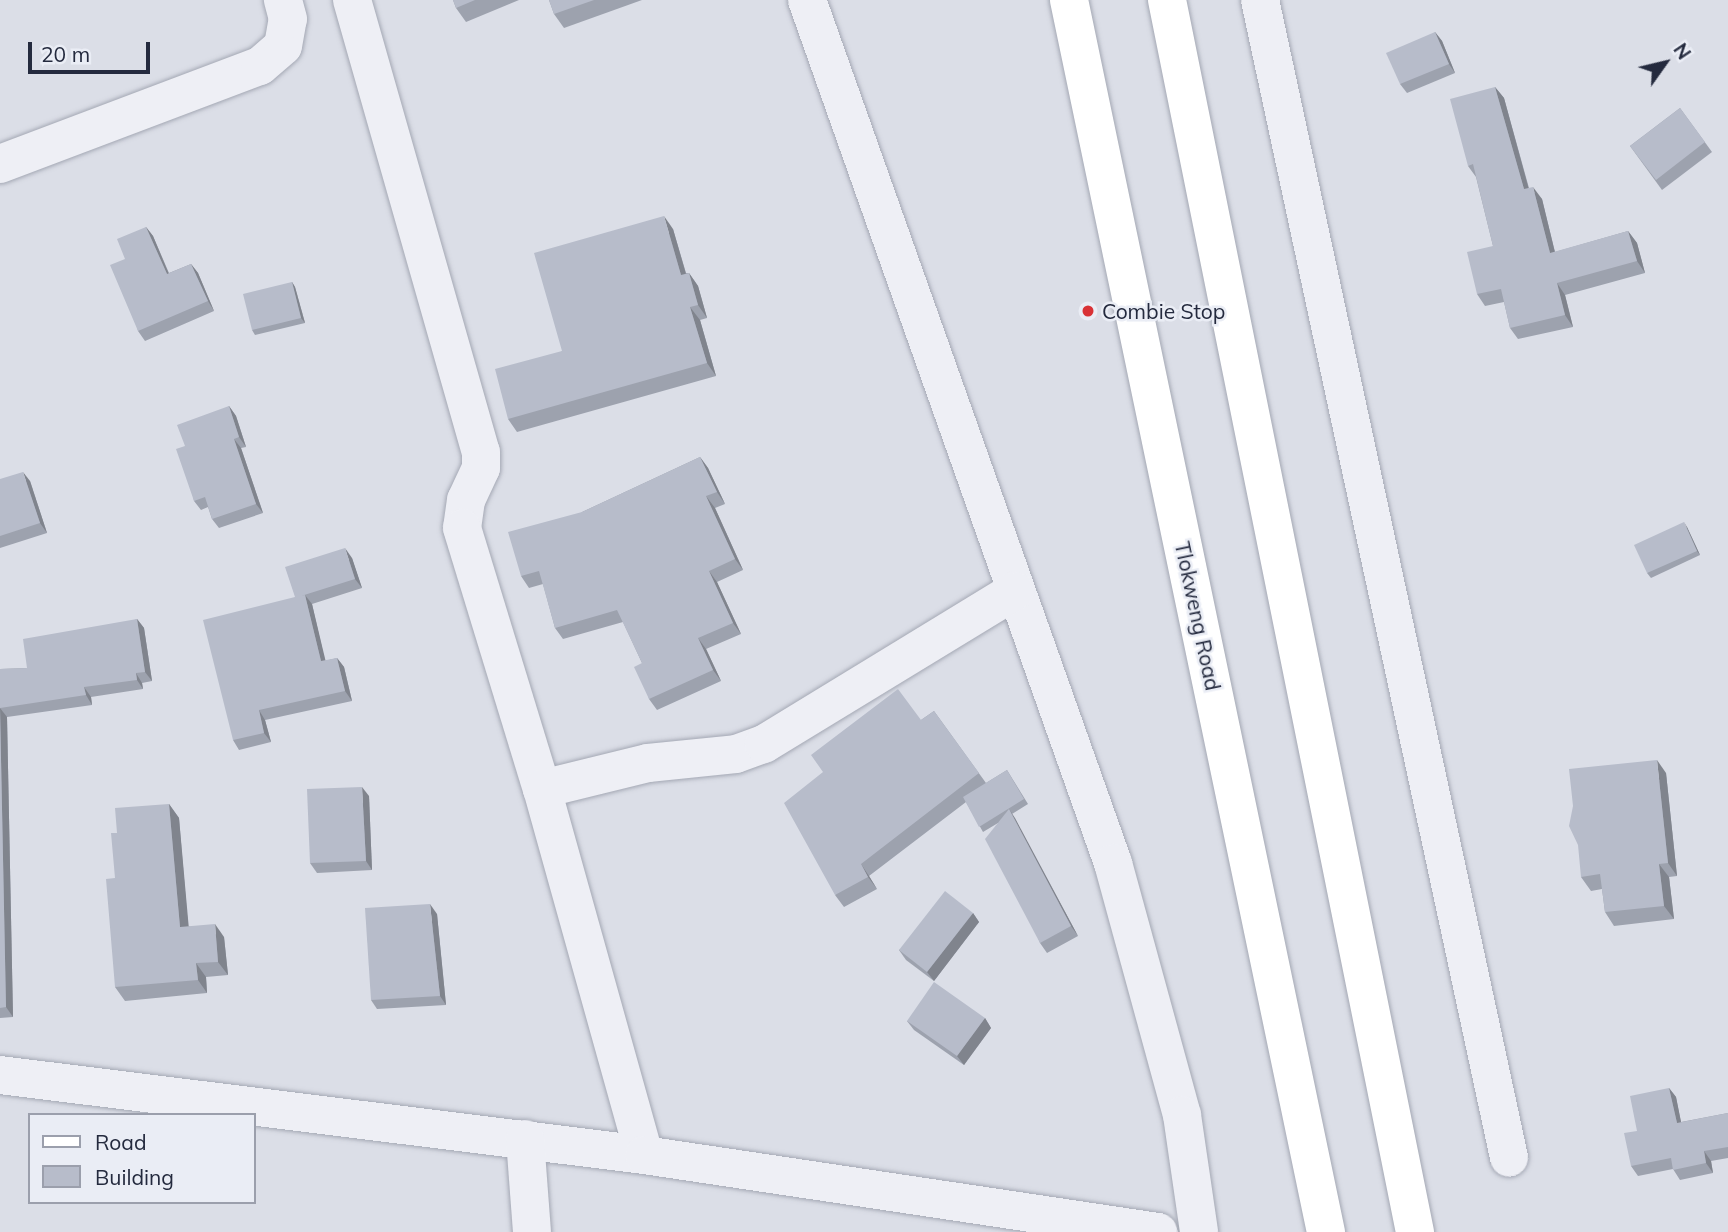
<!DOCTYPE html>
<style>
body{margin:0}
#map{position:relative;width:1728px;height:1232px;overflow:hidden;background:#dbdee7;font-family:Mulish,sans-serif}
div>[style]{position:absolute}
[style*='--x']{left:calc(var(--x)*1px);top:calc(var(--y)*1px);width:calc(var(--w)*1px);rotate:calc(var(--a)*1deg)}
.roads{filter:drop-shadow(0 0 2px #a4a8b4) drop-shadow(0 0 2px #a4a8b4)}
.minor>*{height:38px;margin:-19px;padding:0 19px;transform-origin:19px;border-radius:19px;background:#eeeff5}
.major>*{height:38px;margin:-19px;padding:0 19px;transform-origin:19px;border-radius:19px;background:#fff}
.wall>*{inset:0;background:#9da2ae}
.shaded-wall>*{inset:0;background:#80848d}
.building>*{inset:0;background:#b7bcca}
.dots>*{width:19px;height:19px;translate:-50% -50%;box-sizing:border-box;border:4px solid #eaedf5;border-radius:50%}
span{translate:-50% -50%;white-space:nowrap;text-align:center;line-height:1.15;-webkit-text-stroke:5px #eaedf5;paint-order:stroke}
.poi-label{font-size:21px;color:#242a3e}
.left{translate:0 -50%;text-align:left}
.street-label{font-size:21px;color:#242a3e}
.legend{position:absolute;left:28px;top:1113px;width:228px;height:91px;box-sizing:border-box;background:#eaedf5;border:2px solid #9b9fac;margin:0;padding:9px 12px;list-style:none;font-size:21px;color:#242a3e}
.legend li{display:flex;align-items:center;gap:14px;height:35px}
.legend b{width:35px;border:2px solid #9b9fac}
.north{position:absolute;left:1630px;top:28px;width:70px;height:70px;-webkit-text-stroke:5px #eaedf5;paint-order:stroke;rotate:56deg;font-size:19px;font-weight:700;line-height:28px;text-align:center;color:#242a3e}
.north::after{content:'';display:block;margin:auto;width:24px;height:32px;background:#242a3e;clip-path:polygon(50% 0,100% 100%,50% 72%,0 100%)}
.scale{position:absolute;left:28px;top:42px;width:122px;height:32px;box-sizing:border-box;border:4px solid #242a3e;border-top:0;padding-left:9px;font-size:21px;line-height:24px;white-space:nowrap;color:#242a3e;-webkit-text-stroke:5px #eaedf5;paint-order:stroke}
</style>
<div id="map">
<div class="roads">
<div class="minor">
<i style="--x:352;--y:0;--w:470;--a:74.1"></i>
<i style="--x:481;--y:452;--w:16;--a:90"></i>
<i style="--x:481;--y:468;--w:35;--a:115"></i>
<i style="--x:466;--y:500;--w:28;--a:98"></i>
<i style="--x:462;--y:528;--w:273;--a:73"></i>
<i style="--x:542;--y:789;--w:380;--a:74.4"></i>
<i style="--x:807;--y:0;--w:916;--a:70.48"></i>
<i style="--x:1113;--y:863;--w:261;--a:74.7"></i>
<i style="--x:1182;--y:1115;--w:118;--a:81.7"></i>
<i style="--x:1260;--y:0;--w:1184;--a:77.86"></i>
<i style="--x:0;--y:164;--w:278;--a:-20.7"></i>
<i style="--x:260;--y:66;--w:30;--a:-41"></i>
<i style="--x:283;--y:46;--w:27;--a:-80"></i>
<i style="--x:288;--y:19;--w:20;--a:-105"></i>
<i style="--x:542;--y:789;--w:109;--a:-13.8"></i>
<i style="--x:648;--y:763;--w:88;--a:-5.8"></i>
<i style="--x:736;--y:754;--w:30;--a:-20"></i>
<i style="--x:764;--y:744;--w:294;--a:-31.4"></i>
<i style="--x:0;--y:1075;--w:649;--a:7.08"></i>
<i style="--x:644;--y:1155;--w:520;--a:8.52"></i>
<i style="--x:525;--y:1139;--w:93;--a:85.7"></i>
</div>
<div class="major">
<i style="--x:1069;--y:0;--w:1259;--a:78.22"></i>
<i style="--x:1167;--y:0;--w:1257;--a:78.62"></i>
</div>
</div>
<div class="wall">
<i style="clip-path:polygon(453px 0,519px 0,466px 22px,456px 8px)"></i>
<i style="clip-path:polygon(549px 0,642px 0,564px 28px,554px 14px)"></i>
<i style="clip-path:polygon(1435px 32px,1442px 41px,1455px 73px,1407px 93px,1400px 84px)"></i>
<i style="clip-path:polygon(1495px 87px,1504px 98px,1529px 188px,1542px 199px,1555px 252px,1628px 231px,1637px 243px,1645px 273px,1565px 295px,1573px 327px,1518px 339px,1510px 328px,1504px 302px,1485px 306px,1477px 294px,1493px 246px,1476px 177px,1468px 166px)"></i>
<i style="clip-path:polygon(1680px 108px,1712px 152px,1662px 190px,1630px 146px)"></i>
<i style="clip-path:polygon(146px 227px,153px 236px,169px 273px,191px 264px,198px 273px,214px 311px,145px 341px,138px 331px,125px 259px)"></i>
<i style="clip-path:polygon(673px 229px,686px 273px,689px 273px,698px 286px,707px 318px,700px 320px,716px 376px,517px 432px,508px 419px,562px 351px)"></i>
<i style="clip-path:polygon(292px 282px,295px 287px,305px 323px,255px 335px,252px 330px)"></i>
<i style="clip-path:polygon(229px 406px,236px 416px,246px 447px,241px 448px,263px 513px,219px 528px,212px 519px,208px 507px,201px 510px,194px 501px,185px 446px)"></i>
<i style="clip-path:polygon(700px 457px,708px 468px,725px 504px,715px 508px,743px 570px,717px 582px,741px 634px,706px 649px,721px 681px,657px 710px,649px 699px,642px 663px,623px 622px,563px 639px,555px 628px,543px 584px,529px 588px,521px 576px,582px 512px)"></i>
<i style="clip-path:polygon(0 479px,30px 481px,47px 533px,0 548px)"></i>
<i style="clip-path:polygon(1687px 527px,1700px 555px,1651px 578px,1647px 573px)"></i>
<i style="clip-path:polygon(352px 558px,362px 588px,312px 604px,325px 661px,337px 658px,344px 667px,352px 701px,265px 720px,271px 742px,239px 750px,233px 740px,295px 597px)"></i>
<i style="clip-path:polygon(137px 619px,144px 628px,152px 681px,142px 683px,143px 689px,91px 697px,92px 705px,7px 717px,13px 1017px,0 1018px,0 669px,27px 668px)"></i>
<i style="clip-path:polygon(934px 711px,986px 783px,1007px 770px,1028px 804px,1012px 814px,1078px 936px,1047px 953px,1040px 943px,998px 823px,983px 832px,966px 802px,869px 876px,877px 889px,844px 907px,835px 895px,921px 720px)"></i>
<i style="clip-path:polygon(1666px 773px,1677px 876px,1669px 877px,1674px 919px,1614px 926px,1605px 912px,1602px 889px,1591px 891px,1581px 877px)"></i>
<i style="clip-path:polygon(369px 796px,372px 870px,317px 873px,310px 863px)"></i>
<i style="clip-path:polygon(169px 804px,179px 818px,188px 926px,224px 937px,228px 975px,206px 977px,207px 993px,125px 1001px,115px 987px,115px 878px,117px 833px)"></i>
<i style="clip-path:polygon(973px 913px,979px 922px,934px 981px,906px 960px,899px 950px)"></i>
<i style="clip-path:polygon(437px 914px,446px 1005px,377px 1009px,371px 1000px)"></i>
<i style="clip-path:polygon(985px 1018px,991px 1028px,964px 1065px,914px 1030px,907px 1021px)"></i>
<i style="clip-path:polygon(1669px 1088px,1676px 1097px,1681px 1122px,1728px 1113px,1728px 1158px,1711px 1161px,1713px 1173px,1680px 1180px,1673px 1169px,1638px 1176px,1631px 1166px,1637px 1131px)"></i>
</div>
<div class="shaded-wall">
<i style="clip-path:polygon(1435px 32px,1442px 41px,1455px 73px,1449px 64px)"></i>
<i style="clip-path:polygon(1495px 87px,1504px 98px,1532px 201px,1524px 189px)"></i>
<i style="clip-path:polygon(1533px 187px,1542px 199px,1558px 265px,1550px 253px)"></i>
<i style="clip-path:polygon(664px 216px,673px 229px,690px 288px,681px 275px)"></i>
<i style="clip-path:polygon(146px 227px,153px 236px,173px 284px,167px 274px)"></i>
<i style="clip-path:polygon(1628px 231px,1637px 243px,1645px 273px,1637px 261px)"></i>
<i style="clip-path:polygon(191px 264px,198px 273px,214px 311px,208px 301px)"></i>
<i style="clip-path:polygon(689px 273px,698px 286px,707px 318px,698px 305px)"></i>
<i style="clip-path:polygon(292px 282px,295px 287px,305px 323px,301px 318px)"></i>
<i style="clip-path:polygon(1557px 283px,1565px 295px,1573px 327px,1565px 315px)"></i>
<i style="clip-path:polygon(690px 307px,700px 320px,716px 376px,707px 363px)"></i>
<i style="clip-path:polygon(229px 406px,236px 416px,246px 447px,239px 437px)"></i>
<i style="clip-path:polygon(234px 439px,241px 448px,263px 513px,256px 504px)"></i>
<i style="clip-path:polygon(700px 457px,708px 468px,725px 504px,717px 492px)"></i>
<i style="clip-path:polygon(23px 472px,30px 481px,47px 533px,40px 523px)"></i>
<i style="clip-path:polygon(706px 496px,715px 508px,743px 570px,735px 559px)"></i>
<i style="clip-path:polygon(1684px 522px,1687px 527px,1700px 555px,1697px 551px)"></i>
<i style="clip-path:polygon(345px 548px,352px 558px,362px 588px,355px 579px)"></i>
<i style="clip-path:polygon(709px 571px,717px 582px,741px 634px,733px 623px)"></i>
<i style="clip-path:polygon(305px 595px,312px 604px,328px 671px,321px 661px)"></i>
<i style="clip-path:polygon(137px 619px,144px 628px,152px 681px,145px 672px)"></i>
<i style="clip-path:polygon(698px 638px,706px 649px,721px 681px,713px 670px)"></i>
<i style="clip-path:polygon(337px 658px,344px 667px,352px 701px,345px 691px)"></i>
<i style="clip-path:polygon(136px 673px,142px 683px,143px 689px,137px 680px)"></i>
<i style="clip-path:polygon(84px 687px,91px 697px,92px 705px,86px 695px)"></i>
<i style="clip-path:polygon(0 708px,7px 717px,13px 1017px,6px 1007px)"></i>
<i style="clip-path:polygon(259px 710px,265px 720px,271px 742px,264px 733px)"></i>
<i style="clip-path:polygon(1657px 760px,1666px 773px,1677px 876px,1668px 863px)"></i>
<i style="clip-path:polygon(362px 787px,369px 796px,372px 870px,366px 861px)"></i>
<i style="clip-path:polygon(169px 804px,179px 818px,190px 941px,180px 927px)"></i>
<i style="clip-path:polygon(1009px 809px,1015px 818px,1078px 936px,1071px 926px)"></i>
<i style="clip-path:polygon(861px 864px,869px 876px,877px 889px,868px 877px)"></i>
<i style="clip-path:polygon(1659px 864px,1669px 877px,1674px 919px,1664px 906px)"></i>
<i style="clip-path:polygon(430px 904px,437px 914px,446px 1005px,440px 996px)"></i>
<i style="clip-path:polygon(973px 913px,979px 922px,934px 981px,927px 972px)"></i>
<i style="clip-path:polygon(215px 924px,224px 937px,228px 975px,218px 962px)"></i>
<i style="clip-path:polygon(196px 963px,206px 977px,207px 993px,198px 980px)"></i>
<i style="clip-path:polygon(985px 1018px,991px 1028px,964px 1065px,957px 1056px)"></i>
<i style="clip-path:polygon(1669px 1088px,1676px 1097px,1683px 1132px,1677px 1123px)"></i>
<i style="clip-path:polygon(1704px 1151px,1711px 1161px,1713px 1173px,1706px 1163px)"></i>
</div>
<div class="building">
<i style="clip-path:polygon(453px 0,475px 0,456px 8px)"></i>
<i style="clip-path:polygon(549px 0,594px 0,554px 14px)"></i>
<i style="clip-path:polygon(1435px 32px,1449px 64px,1400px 84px,1386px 53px)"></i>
<i style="clip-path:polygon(1495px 87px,1524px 189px,1533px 187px,1550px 253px,1628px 231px,1637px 261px,1557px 283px,1565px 315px,1510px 328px,1501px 289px,1477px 294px,1467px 252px,1493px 246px,1473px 164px,1468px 166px,1450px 99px)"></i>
<i style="clip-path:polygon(1680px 108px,1705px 142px,1656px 180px,1630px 146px)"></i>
<i style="clip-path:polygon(664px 216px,681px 275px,689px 273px,698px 305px,690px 307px,707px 363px,508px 419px,495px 369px,562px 351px,534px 253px)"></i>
<i style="clip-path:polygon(146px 227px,167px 274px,191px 264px,208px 301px,138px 331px,110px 265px,125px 259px,117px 239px)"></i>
<i style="clip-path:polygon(292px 282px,301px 318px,252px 330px,243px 294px)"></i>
<i style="clip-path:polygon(229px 406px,239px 437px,234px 439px,256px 504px,212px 519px,205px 497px,194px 501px,176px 449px,185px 446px,177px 425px)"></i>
<i style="clip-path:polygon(700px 457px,717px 492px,706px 496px,735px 559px,709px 571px,733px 623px,698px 638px,713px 670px,649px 699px,634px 667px,642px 663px,617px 610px,555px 628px,539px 571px,521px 576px,508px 532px,582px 512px)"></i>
<i style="clip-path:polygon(23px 472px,40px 523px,0 536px,0 479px)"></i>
<i style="clip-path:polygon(1684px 522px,1697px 551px,1647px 573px,1634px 545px)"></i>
<i style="clip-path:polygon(345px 548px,355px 579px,301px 596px,305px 595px,321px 661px,337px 658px,345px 691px,259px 710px,264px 733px,233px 740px,203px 620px,295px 597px,285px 567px)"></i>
<i style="clip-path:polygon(137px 619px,145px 672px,136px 673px,137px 680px,84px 687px,86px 695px,0 708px,6px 1007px,0 1008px,0 669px,27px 668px,23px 639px)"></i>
<i style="clip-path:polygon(898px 689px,921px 720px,934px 711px,979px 773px,861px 864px,868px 877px,835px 895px,784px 803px,823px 772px,811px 755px)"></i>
<i style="clip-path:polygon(1657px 760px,1668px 863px,1659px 864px,1664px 906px,1605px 912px,1600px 874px,1581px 877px,1578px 845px,1569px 826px,1573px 806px,1569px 769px)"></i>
<i style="clip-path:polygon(1007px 770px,1024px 799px,979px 827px,963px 797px)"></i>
<i style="clip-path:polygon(362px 787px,366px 861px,310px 863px,307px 789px)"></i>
<i style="clip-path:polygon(169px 804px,180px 927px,215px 924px,218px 962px,196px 963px,198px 980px,115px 987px,106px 879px,115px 878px,111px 833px,117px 833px,115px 808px)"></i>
<i style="clip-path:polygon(1009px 809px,1071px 926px,1040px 943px,985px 839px)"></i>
<i style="clip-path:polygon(945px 891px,973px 913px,927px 972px,899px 950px)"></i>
<i style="clip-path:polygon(430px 904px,440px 996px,371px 1000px,365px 908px)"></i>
<i style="clip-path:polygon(934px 982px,985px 1018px,957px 1056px,907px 1021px)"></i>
<i style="clip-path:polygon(1669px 1088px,1677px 1123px,1728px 1113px,1728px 1147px,1704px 1151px,1706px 1163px,1673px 1170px,1671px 1158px,1631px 1166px,1624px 1133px,1637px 1131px,1630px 1096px)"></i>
</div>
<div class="dots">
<i style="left:1088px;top:311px;background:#d93236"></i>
</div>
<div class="poi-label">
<span class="left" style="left:1102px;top:311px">Combie Stop</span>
</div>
<div class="street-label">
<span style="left:1198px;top:616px;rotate:78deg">Tlokweng Road</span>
</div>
<ul class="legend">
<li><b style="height:9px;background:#fff"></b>Road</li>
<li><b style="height:19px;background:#b7bcca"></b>Building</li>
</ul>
<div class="north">N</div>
<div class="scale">20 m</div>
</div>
